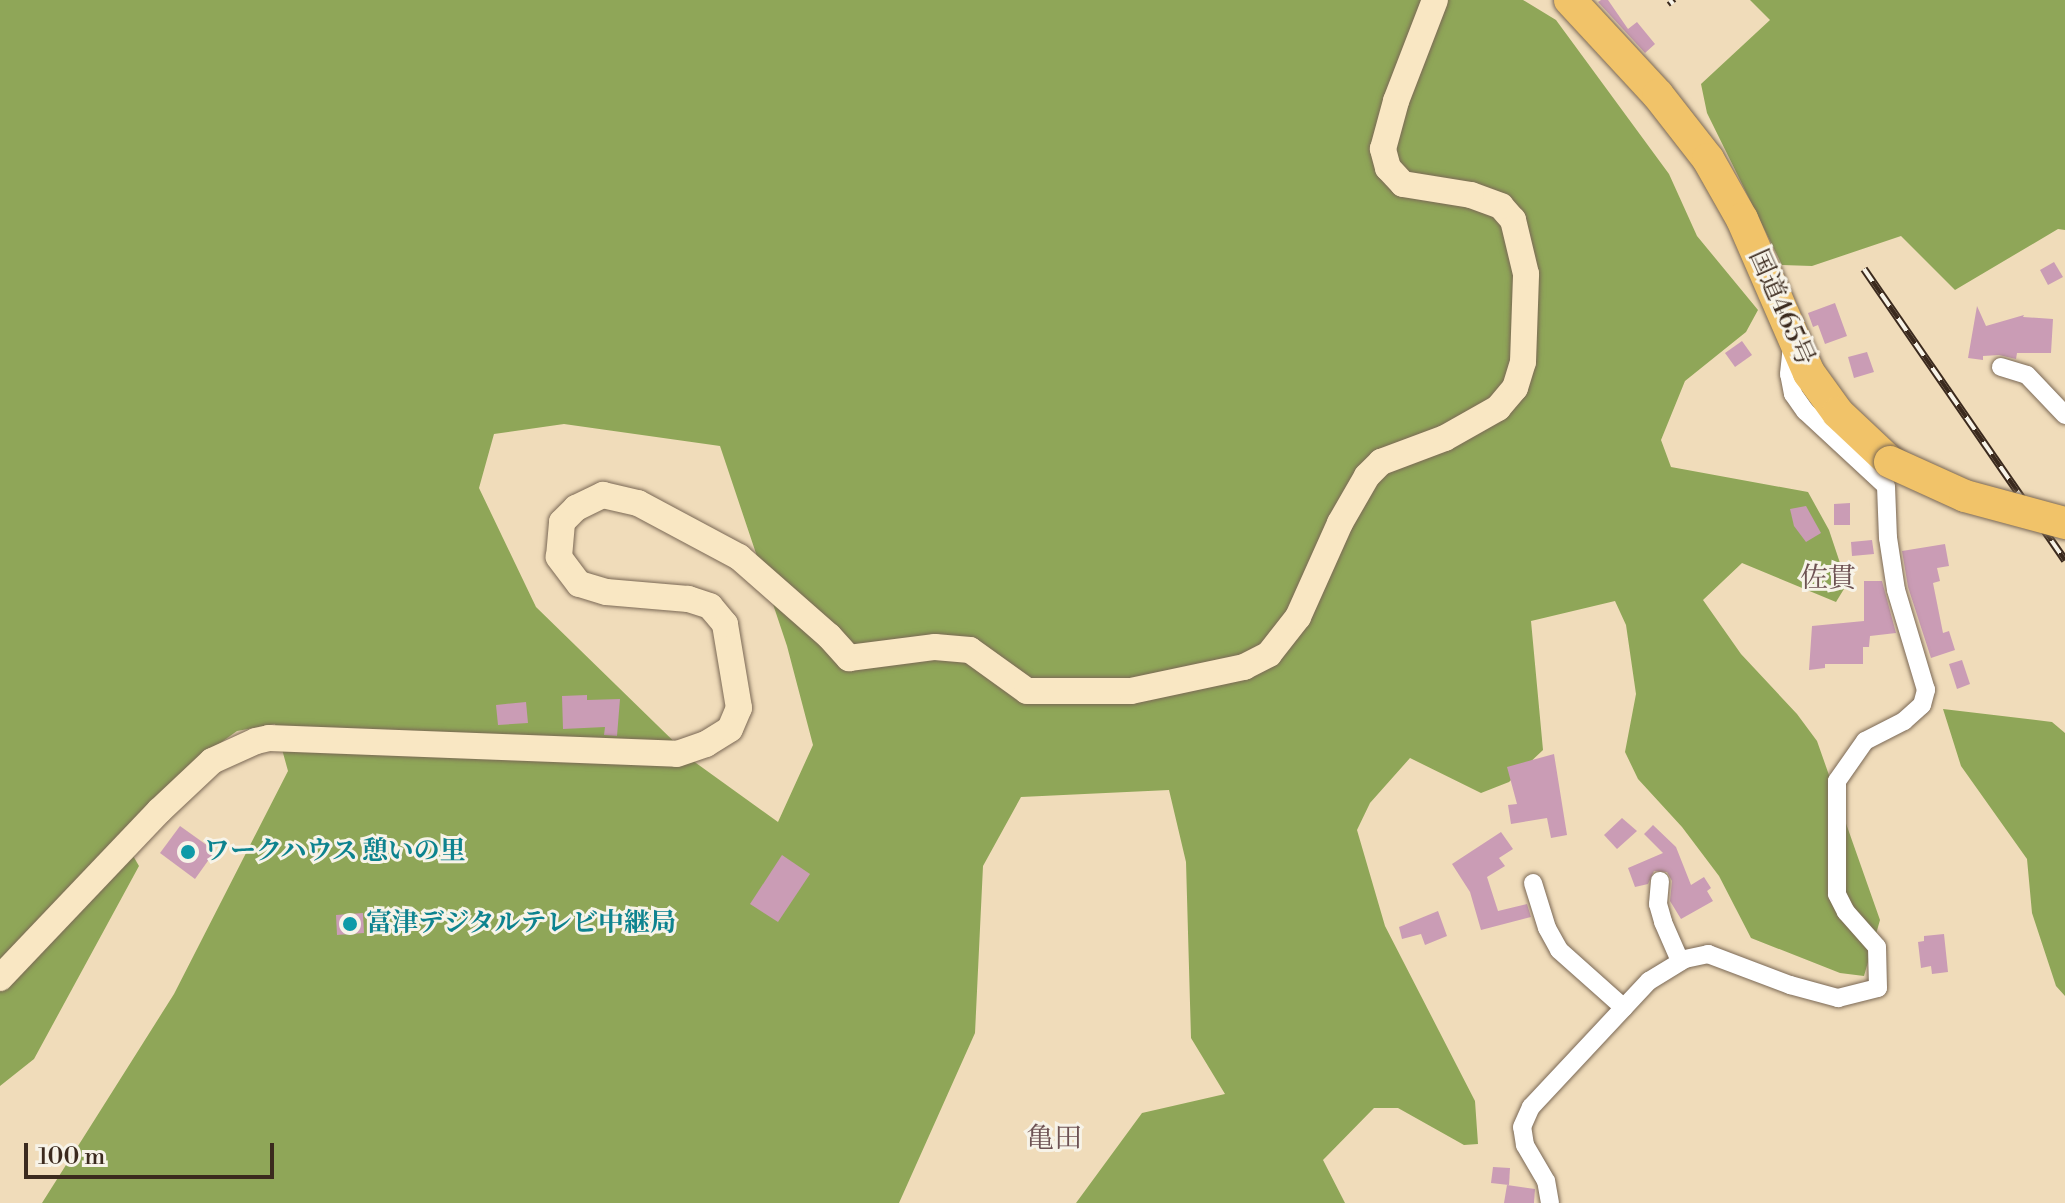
<!DOCTYPE html>
<meta charset="utf-8">
<style>
body{margin:0}
#map{position:relative;width:2065px;height:1203px;overflow:hidden;background:#f0dcba;font-family:"Libre Bodoni","Noto Serif JP",serif}
div>[style]{position:absolute}
[style*='--x']{left:calc(var(--x)*1px);top:calc(var(--y)*1px);width:calc(var(--w)*1px);rotate:calc(var(--a)*1deg)}
.forest>*{inset:0;background:#8fa658}
.building>*{inset:0;background:#ca9cb5}
.roads{filter:drop-shadow(0 0 2px #7a6855) drop-shadow(0 0 2px #7a6855)}
.street>*{height:18px;margin:-9px;padding:0 9px;transform-origin:9px;border-radius:9px;background:#fff}
.secondary>*{height:26px;margin:-13px;padding:0 13px;transform-origin:13px;border-radius:13px;background:#f9e7c3}
.highway>*{height:32px;margin:-16px;padding:0 16px;transform-origin:16px;border-radius:16px;background:#f1c369}
.rail>*{height:8px;margin-top:-4px;transform-origin:0;background:repeating-linear-gradient(90deg,#f7f3e8 0 15px,#3b2a1e 0 30px);box-sizing:border-box;border-block:2px solid #3b2a1e}
.bridges{filter:drop-shadow(0 0 2px #7a6855) drop-shadow(0 0 2px #7a6855)}
.highway-bridge>*{height:32px;margin:-16px;padding:0 16px;transform-origin:16px;border-radius:16px;background:#f1c369}
.dots>*{width:22px;height:22px;translate:-50% -50%;box-sizing:border-box;border:4px solid #f7f3e8;border-radius:50%}
span{translate:-50% -50%;white-space:nowrap;text-align:center;line-height:1.15;-webkit-text-stroke:6px #f7f3e8;paint-order:stroke}
.street-label{font-size:26px;color:#3b2a1e}
.culture-label{font-size:26px;color:#0d838f;font-weight:700}
.left{translate:0 -50%;text-align:left}
.neighbourhood-label{font-size:28px;color:#6d5253}
.scale{position:absolute;left:24px;top:1143px;width:250px;height:36px;box-sizing:border-box;border:4px solid #3b2a1e;border-top:0;padding-left:10px;font-size:24px;line-height:28px;white-space:nowrap;color:#3b2a1e;-webkit-text-stroke:6px #f7f3e8;paint-order:stroke}
</style>
<div id="map">
<div class="forest">
<i style="clip-path:polygon(evenodd,0 0,1523px 0,1556px 20px,1669px 174px,1697px 236px,1758px 310px,1746px 332px,1685px 381px,1661px 440px,1671px 467px,1808px 492px,1829px 530px,1847px 584px,1836px 602px,1742px 563px,1703px 600px,1741px 654px,1797px 714px,1817px 741px,1880px 920px,1864px 976px,1840px 973px,1751px 938px,1719px 876px,1682px 827px,1638px 779px,1625px 752px,1636px 694px,1626px 625px,1615px 601px,1531px 621px,1543px 750px,1509px 782px,1481px 793px,1410px 758px,1370px 803px,1357px 830px,1385px 926px,1475px 1101px,1478px 1144px,1464px 1145px,1398px 1108px,1374px 1108px,1323px 1160px,1345px 1203px,1076px 1203px,1142px 1113px,1225px 1094px,1191px 1038px,1186px 862px,1169px 790px,1021px 797px,983px 866px,975px 1033px,899px 1203px,42px 1203px,174px 994px,288px 771px,275px 724px,237px 731px,187px 767px,122px 837px,139px 866px,34px 1059px,0 1086px,0 0,564px 424px,720px 446px,787px 646px,813px 745px,778px 822px,696px 763px,536px 607px,479px 488px,494px 434px,564px 424px)"></i>
<i style="clip-path:polygon(1750px 0,2065px 0,2065px 230px,2058px 229px,1955px 290px,1901px 236px,1812px 266px,1782px 265px,1707px 113px,1701px 84px,1770px 20px)"></i>
<i style="clip-path:polygon(1943px 709px,2052px 722px,2065px 733px,2065px 996px,2056px 986px,2032px 913px,2027px 859px,1961px 766px)"></i>
</div>
<div class="building">
<i style="clip-path:polygon(1601px 0,1608px 0,1628px 29px,1637px 22px,1655px 44px,1645px 53px,1598px 2px)"></i>
<i style="clip-path:polygon(2054px 262px,2063px 277px,2048px 285px,2040px 270px)"></i>
<i style="clip-path:polygon(1835px 303px,1847px 336px,1825px 344px,1818px 325px,1813px 327px,1808px 313px)"></i>
<i style="clip-path:polygon(1977px 306px,1986px 326px,2024px 315px,2023px 317px,2053px 319px,2051px 353px,2017px 353px,2016px 359px,1999px 355px,1983px 356px,1983px 360px,1968px 358px)"></i>
<i style="clip-path:polygon(1742px 341px,1752px 355px,1735px 367px,1725px 353px)"></i>
<i style="clip-path:polygon(1867px 352px,1874px 372px,1854px 378px,1848px 357px)"></i>
<i style="clip-path:polygon(1850px 503px,1850px 525px,1834px 525px,1834px 504px)"></i>
<i style="clip-path:polygon(1806px 506px,1821px 533px,1806px 542px,1794px 526px,1790px 509px)"></i>
<i style="clip-path:polygon(1872px 540px,1874px 554px,1852px 556px,1851px 542px)"></i>
<i style="clip-path:polygon(1945px 544px,1949px 566px,1937px 568px,1940px 581px,1933px 583px,1943px 633px,1949px 631px,1955px 650px,1931px 658px,1908px 587px,1902px 551px)"></i>
<i style="clip-path:polygon(1864px 581px,1882px 581px,1896px 633px,1870px 636px,1869px 647px,1863px 647px,1863px 664px,1825px 664px,1825px 668px,1809px 670px,1812px 626px,1864px 621px)"></i>
<i style="clip-path:polygon(1962px 660px,1970px 684px,1957px 689px,1949px 664px)"></i>
<i style="clip-path:polygon(587px 695px,587px 700px,620px 699px,617px 736px,604px 735px,605px 727px,563px 729px,562px 696px)"></i>
<i style="clip-path:polygon(526px 702px,528px 723px,498px 725px,496px 705px)"></i>
<i style="clip-path:polygon(1554px 754px,1567px 835px,1551px 838px,1547px 818px,1511px 824px,1508px 805px,1517px 804px,1507px 767px)"></i>
<i style="clip-path:polygon(1622px 818px,1637px 831px,1617px 849px,1604px 835px)"></i>
<i style="clip-path:polygon(1653px 825px,1676px 847px,1691px 885px,1704px 877px,1711px 888px,1707px 891px,1713px 901px,1681px 919px,1670px 901px,1672px 881px,1667px 872px,1654px 871px,1648px 884px,1635px 887px,1628px 868px,1663px 853px,1644px 834px)"></i>
<i style="clip-path:polygon(180px 826px,215px 851px,195px 879px,160px 853px)"></i>
<i style="clip-path:polygon(1501px 832px,1513px 849px,1499px 858px,1505px 866px,1487px 877px,1498px 911px,1527px 904px,1531px 917px,1481px 930px,1470px 892px,1452px 864px)"></i>
<i style="clip-path:polygon(782px 855px,810px 874px,778px 922px,750px 904px)"></i>
<i style="clip-path:polygon(1438px 911px,1447px 936px,1425px 945px,1421px 934px,1402px 939px,1399px 927px)"></i>
<i style="clip-path:polygon(363px 913px,364px 933px,337px 935px,336px 915px)"></i>
<i style="clip-path:polygon(1944px 934px,1948px 972px,1932px 974px,1931px 966px,1921px 968px,1918px 942px,1924px 941px,1924px 936px)"></i>
<i style="clip-path:polygon(1493px 1167px,1510px 1168px,1509px 1185px,1491px 1183px)"></i>
<i style="clip-path:polygon(1507px 1185px,1535px 1189px,1534px 1203px,1504px 1203px)"></i>
</div>
<div class="roads">
<div class="street">
<i style="--x:2001;--y:367;--w:27;--a:17"></i>
<i style="--x:2027;--y:375;--w:55;--a:46.5"></i>
<i style="--x:1660;--y:881;--w:23;--a:95"></i>
<i style="--x:1658;--y:904;--w:19;--a:74"></i>
<i style="--x:1663;--y:922;--w:43;--a:66.4"></i>
<i style="--x:1533;--y:883;--w:47;--a:72.7"></i>
<i style="--x:1547;--y:928;--w:25;--a:61"></i>
<i style="--x:1559;--y:950;--w:87;--a:41.7"></i>
<i style="--x:1550;--y:1203;--w:22;--a:-100"></i>
<i style="--x:1546;--y:1181;--w:42;--a:-120.3"></i>
<i style="--x:1525;--y:1145;--w:18;--a:-99"></i>
<i style="--x:1522;--y:1127;--w:22;--a:-66"></i>
<i style="--x:1531;--y:1107;--w:173;--a:-46.9"></i>
<i style="--x:1649;--y:981;--w:42;--a:-31.4"></i>
<i style="--x:1685;--y:959;--w:24;--a:-12"></i>
<i style="--x:1708;--y:954;--w:88;--a:20.7"></i>
<i style="--x:1790;--y:985;--w:50;--a:15.2"></i>
<i style="--x:1838;--y:998;--w:41;--a:-14"></i>
<i style="--x:1878;--y:988;--w:41;--a:-91.4"></i>
<i style="--x:1877;--y:947;--w:47;--a:-131.5"></i>
<i style="--x:1846;--y:912;--w:20;--a:-117"></i>
<i style="--x:1837;--y:894;--w:113;--a:-90"></i>
<i style="--x:1837;--y:781;--w:49;--a:-55"></i>
<i style="--x:1865;--y:741;--w:44;--a:-27.1"></i>
<i style="--x:1904;--y:721;--w:24;--a:-42"></i>
<i style="--x:1922;--y:705;--w:16;--a:-75"></i>
<i style="--x:1926;--y:690;--w:104;--a:-106.7"></i>
<i style="--x:1896;--y:590;--w:53;--a:-98.7"></i>
<i style="--x:1888;--y:538;--w:52;--a:-92.2"></i>
<i style="--x:1886;--y:486;--w:110;--a:-137.2"></i>
<i style="--x:1805;--y:411;--w:21;--a:-125"></i>
<i style="--x:1793;--y:394;--w:20;--a:-101"></i>
<i style="--x:1789;--y:374;--w:29;--a:-84"></i>
</div>
<div class="secondary">
<i style="--x:0;--y:978;--w:231;--a:-46.4"></i>
<i style="--x:159;--y:811;--w:73;--a:-43.3"></i>
<i style="--x:212;--y:761;--w:48;--a:-24.4"></i>
<i style="--x:256;--y:741;--w:13;--a:-13"></i>
<i style="--x:269;--y:738;--w:408;--a:2.2"></i>
<i style="--x:677;--y:754;--w:31;--a:-19"></i>
<i style="--x:706;--y:744;--w:28;--a:-32"></i>
<i style="--x:730;--y:729;--w:23;--a:-67"></i>
<i style="--x:739;--y:708;--w:85;--a:-99.5"></i>
<i style="--x:725;--y:624;--w:23;--a:-130"></i>
<i style="--x:710;--y:606;--w:23;--a:-162"></i>
<i style="--x:688;--y:599;--w:82;--a:-175.1"></i>
<i style="--x:606;--y:592;--w:28;--a:-163"></i>
<i style="--x:579;--y:584;--w:34;--a:-127"></i>
<i style="--x:559;--y:557;--w:35;--a:-85"></i>
<i style="--x:562;--y:522;--w:20;--a:-45"></i>
<i style="--x:576;--y:508;--w:30;--a:-26"></i>
<i style="--x:603;--y:495;--w:36;--a:13"></i>
<i style="--x:638;--y:503;--w:115;--a:28.1"></i>
<i style="--x:739;--y:557;--w:120;--a:41.3"></i>
<i style="--x:829;--y:636;--w:30;--a:48"></i>
<i style="--x:849;--y:658;--w:87;--a:-7.3"></i>
<i style="--x:935;--y:647;--w:35;--a:5"></i>
<i style="--x:970;--y:650;--w:70;--a:35.7"></i>
<i style="--x:1027;--y:691;--w:104;--a:0"></i>
<i style="--x:1131;--y:691;--w:116;--a:-12"></i>
<i style="--x:1244;--y:667;--w:28;--a:-27"></i>
<i style="--x:1269;--y:654;--w:47;--a:-51.9"></i>
<i style="--x:1298;--y:617;--w:103;--a:-65.9"></i>
<i style="--x:1340;--y:523;--w:54;--a:-60.1"></i>
<i style="--x:1367;--y:476;--w:20;--a:-45"></i>
<i style="--x:1381;--y:462;--w:68;--a:-20.6"></i>
<i style="--x:1445;--y:438;--w:61;--a:-29.5"></i>
<i style="--x:1498;--y:408;--w:26;--a:-50"></i>
<i style="--x:1515;--y:388;--w:27;--a:-73"></i>
<i style="--x:1523;--y:362;--w:88;--a:-88"></i>
<i style="--x:1526;--y:274;--w:56;--a:-103.5"></i>
<i style="--x:1513;--y:220;--w:18;--a:-131"></i>
<i style="--x:1501;--y:206;--w:32;--a:-160"></i>
<i style="--x:1471;--y:195;--w:69;--a:-170.8"></i>
<i style="--x:1403;--y:184;--w:22;--a:-133"></i>
<i style="--x:1388;--y:168;--w:20;--a:-105"></i>
<i style="--x:1383;--y:149;--w:50;--a:-74.8"></i>
<i style="--x:1396;--y:101;--w:108;--a:-68.9"></i>
</div>
<div class="highway">
<i style="--x:1570;--y:0;--w:129;--a:47.2"></i>
<i style="--x:1658;--y:95;--w:81;--a:52"></i>
<i style="--x:1708;--y:159;--w:69;--a:60.5"></i>
<i style="--x:1742;--y:219;--w:168;--a:66.5"></i>
<i style="--x:1809;--y:373;--w:49;--a:54.1"></i>
<i style="--x:1838;--y:413;--w:71;--a:43.3"></i>
</div>
</div>
<div class="rail">
<i style="--x:1670;--y:0;--w:5;--a:53"></i>
<i style="--x:1864;--y:269;--w:354;--a:55.4"></i>
</div>
<div class="bridges">
<div class="highway-bridge">
<i style="--x:1890;--y:462;--w:82;--a:24.4"></i>
<i style="--x:1965;--y:496;--w:104;--a:15.1"></i>
</div>
</div>
<div class="dots">
<i style="left:188px;top:852px;background:#0f9aa8"></i>
<i style="left:350px;top:924px;background:#0f9aa8"></i>
</div>
<div class="street-label">
<span style="left:1781px;top:308px;rotate:66deg">国道465号</span>
</div>
<div class="culture-label">
<span class="left" style="left:204px;top:852px">ワークハウス 憩いの里</span>
<span class="left" style="left:366px;top:924px">富津デジタルテレビ中継局</span>
</div>
<div class="neighbourhood-label">
<span style="left:1828px;top:579px">佐貫</span>
<span style="left:1054px;top:1139px">亀田</span>
</div>
<div class="scale">100 m</div>
</div>
